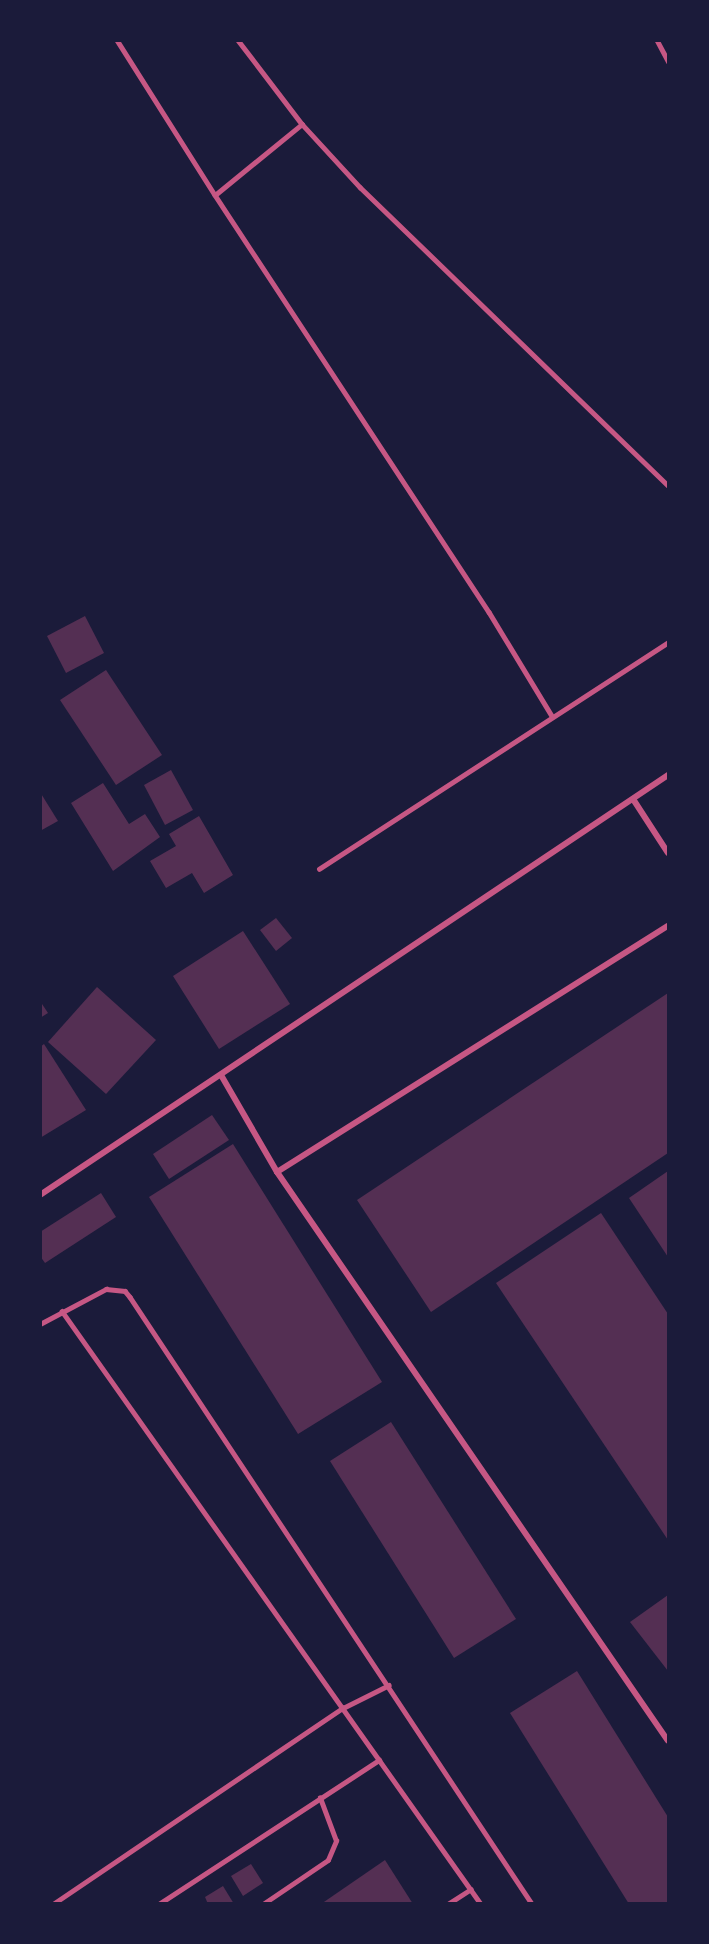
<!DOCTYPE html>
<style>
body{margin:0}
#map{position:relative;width:709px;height:1944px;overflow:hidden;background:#1b1b3a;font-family:Raleway,sans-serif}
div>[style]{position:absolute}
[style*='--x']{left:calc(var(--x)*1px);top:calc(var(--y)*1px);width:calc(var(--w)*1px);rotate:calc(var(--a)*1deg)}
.building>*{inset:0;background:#542f53}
.service>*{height:4.5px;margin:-2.25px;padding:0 2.25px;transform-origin:2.25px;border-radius:2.25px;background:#c65784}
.minor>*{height:6px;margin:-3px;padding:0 3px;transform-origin:3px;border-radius:3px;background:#c65784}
span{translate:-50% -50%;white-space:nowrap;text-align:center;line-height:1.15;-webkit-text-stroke:4.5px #1b1b3a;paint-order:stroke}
.frame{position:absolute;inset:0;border:42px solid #1b1b3a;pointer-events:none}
</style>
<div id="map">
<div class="building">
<i style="clip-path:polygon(85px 616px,104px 653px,66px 673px,47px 636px)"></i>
<i style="clip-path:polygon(106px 670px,162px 755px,116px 785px,60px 700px)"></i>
<i style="clip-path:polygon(171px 770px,193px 810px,165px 825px,144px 785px)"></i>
<i style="clip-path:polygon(103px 783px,129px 824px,145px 814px,160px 837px,113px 871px,71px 803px)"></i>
<i style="clip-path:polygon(40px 792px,58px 821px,40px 831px)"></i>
<i style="clip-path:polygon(199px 816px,233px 875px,204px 893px,192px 873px,166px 888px,150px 861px,176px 846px,169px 834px)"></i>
<i style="clip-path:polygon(276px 918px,292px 938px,276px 951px,260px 930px)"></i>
<i style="clip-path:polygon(243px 931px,290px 1004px,219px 1049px,173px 976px)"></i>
<i style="clip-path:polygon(97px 987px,156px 1040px,106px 1094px,48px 1042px)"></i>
<i style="clip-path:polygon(668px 993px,668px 1153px,431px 1312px,357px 1200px)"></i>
<i style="clip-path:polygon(40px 1001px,48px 1013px,40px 1018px)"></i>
<i style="clip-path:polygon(44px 1044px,86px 1110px,40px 1138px,40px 1047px)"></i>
<i style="clip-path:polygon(212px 1115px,229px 1140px,169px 1179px,153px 1154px)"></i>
<i style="clip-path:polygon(233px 1144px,382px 1382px,298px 1434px,149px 1197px)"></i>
<i style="clip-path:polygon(668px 1171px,668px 1257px,629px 1198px)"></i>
<i style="clip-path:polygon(101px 1193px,116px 1217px,45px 1263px,40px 1256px,40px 1232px)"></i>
<i style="clip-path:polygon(601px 1213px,668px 1314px,668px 1540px,496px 1283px)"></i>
<i style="clip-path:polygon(391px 1422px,516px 1619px,454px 1658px,330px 1461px)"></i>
<i style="clip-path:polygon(668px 1595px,668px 1671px,630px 1622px)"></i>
<i style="clip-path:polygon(577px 1671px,668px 1817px,668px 1904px,629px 1904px,510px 1713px)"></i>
<i style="clip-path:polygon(385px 1860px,413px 1904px,321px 1904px)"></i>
<i style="clip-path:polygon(251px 1864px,263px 1883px,243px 1896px,231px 1876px)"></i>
<i style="clip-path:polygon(223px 1886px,234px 1904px,208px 1904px,205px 1897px)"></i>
</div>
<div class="service">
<i style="--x:117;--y:40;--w:183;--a:57.7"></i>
<i style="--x:215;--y:195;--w:499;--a:56.7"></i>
<i style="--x:489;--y:612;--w:122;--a:58.8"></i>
<i style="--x:238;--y:40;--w:106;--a:52.7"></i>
<i style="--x:302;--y:124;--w:86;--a:47.4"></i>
<i style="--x:360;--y:187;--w:429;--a:44.1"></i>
<i style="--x:657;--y:40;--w:24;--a:62"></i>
<i style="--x:215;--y:195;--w:112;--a:-39.2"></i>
<i style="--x:319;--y:869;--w:416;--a:-33"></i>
<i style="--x:62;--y:1311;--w:726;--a:54.76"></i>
<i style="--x:40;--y:1324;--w:75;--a:-27.9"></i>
<i style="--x:106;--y:1289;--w:19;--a:6"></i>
<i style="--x:125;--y:1291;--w:8;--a:50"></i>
<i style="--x:130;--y:1297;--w:728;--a:56.48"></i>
<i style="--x:53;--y:1904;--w:350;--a:-34.1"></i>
<i style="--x:343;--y:1708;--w:51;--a:-26.6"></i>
<i style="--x:159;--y:1904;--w:263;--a:-33.2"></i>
<i style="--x:263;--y:1904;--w:78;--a:-34.1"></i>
<i style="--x:328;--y:1860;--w:21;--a:-67"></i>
<i style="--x:336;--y:1841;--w:46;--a:-110.4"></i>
<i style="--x:448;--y:1904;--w:27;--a:-33"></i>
</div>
<div class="minor">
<i style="--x:633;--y:799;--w:64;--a:57.1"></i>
<i style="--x:221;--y:1075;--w:112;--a:60"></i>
<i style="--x:277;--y:1172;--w:690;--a:55.5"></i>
<i style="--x:277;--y:1172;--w:462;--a:-32.2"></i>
<i style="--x:40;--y:1195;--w:756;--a:-33.77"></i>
</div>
<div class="frame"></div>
</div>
